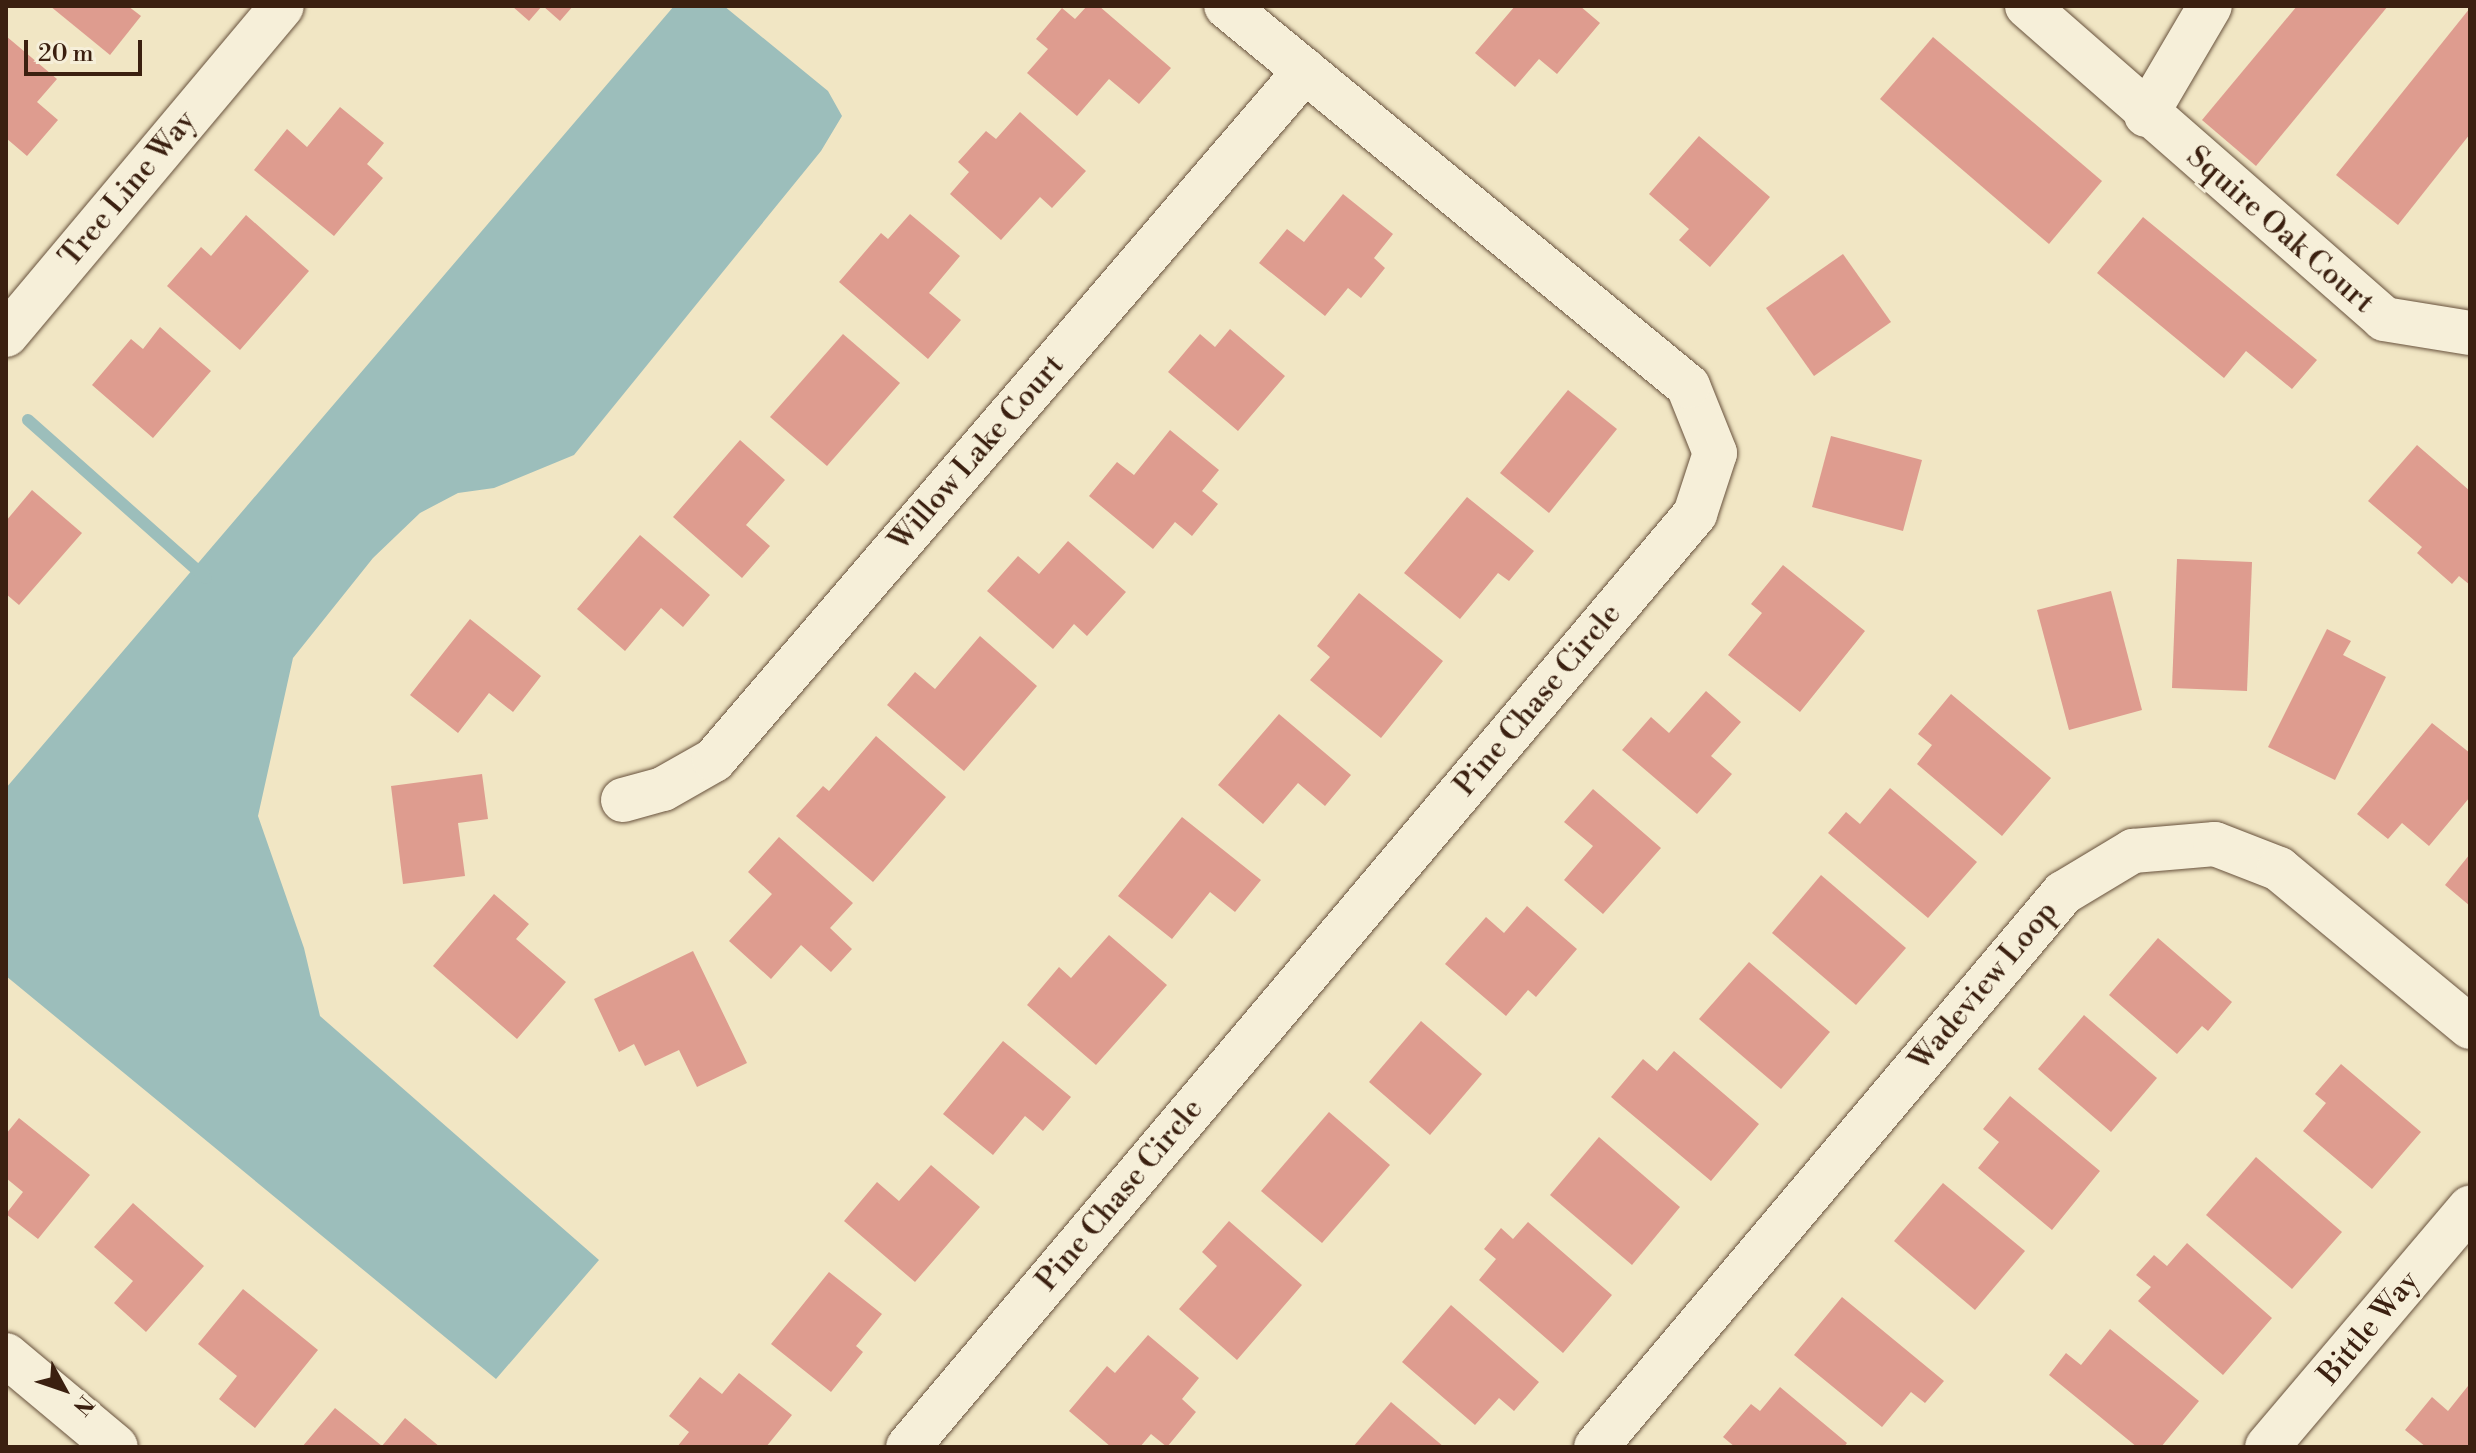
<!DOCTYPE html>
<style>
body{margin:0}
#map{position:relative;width:2476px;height:1453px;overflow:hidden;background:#f1e6c4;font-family:"Libre Bodoni",serif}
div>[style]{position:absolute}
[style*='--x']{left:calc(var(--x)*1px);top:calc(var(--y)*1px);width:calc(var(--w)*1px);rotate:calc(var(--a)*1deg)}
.water>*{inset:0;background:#9cbebb}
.stream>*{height:12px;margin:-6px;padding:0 6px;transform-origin:6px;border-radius:6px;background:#9cbebb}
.building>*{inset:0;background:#de9c8f}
.roads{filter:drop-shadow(0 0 2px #68523d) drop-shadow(0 0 2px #68523d)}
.minor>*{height:44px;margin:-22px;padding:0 22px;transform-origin:22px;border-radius:22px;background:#f6efd9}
span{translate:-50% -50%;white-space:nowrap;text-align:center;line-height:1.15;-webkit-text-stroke:6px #f6efd9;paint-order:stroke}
.street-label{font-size:30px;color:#3b2010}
.frame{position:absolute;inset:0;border:8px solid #3b2010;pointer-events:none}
.north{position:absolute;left:24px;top:1349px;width:80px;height:80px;-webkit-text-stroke:6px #f6efd9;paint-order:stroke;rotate:130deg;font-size:22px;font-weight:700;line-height:32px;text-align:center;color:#3b2010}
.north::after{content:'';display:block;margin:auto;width:28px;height:36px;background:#3b2010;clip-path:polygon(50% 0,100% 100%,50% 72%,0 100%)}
.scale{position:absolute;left:24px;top:40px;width:118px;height:36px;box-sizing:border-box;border:4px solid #3b2010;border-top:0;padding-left:10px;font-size:24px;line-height:28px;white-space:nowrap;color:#3b2010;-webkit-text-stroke:6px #f6efd9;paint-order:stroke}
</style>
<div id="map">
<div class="water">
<i style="clip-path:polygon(674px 6px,724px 6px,828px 91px,842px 116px,821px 151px,574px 455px,494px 488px,458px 493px,420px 513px,373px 558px,293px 658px,258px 816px,304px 948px,320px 1016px,599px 1260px,496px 1379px,6px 976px,6px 788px)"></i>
</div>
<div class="stream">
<i style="--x:28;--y:420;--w:238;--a:41.6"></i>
</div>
<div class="building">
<i style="clip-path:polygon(50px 6px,128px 6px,141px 16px,110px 55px)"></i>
<i style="clip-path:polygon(512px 6px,542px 6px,529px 21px)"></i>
<i style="clip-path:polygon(543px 6px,573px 6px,560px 21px)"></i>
<i style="clip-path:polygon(1087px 6px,1099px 6px,1171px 68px,1139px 104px,1109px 79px,1077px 116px,1027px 73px,1048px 49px,1036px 39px,1062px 8px,1075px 19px)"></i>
<i style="clip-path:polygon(1515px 6px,1580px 6px,1600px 23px,1557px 74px,1539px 59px,1515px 87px,1475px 53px)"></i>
<i style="clip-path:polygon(2297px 6px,2388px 6px,2256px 166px,2202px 120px)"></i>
<i style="clip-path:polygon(2470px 8px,2470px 134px,2398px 225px,2336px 175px)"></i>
<i style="clip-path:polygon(6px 36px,57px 79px,37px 102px,58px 120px,27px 156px,6px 138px)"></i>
<i style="clip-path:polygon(1933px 37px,2102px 181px,2049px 244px,1880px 99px)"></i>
<i style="clip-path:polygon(340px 107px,384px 143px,367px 164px,383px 178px,334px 236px,254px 170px,287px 129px,307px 147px)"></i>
<i style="clip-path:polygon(1020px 112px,1086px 171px,1052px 208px,1040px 197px,1001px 240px,950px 194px,969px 172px,958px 162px,986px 131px,996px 139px)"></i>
<i style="clip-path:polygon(1699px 136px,1770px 197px,1710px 267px,1679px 240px,1689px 229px,1649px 194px)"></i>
<i style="clip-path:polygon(1343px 194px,1393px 234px,1374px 258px,1385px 268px,1361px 298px,1348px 288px,1325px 316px,1259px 263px,1287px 229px,1304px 242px)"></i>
<i style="clip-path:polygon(910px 214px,960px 256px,929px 293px,961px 320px,928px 359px,839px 282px,881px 233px,888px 239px)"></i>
<i style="clip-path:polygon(246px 215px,309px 271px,240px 350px,167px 286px,201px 247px,211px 256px)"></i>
<i style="clip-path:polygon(2143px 217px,2317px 360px,2292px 389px,2246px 351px,2224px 378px,2097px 273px)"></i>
<i style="clip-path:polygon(1843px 254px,1891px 322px,1814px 376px,1766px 308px)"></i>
<i style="clip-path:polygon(160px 327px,211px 371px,153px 438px,92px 385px,131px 339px,143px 349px)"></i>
<i style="clip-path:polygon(1230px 329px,1285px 376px,1238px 431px,1168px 372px,1200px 334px,1215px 347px)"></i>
<i style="clip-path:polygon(843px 334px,900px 383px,827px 466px,770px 417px)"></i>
<i style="clip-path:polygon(1568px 390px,1617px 429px,1549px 513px,1500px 473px)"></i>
<i style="clip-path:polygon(1170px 430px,1219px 470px,1202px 491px,1218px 504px,1192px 536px,1175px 522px,1153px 549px,1089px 496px,1117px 462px,1134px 475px)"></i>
<i style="clip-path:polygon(1831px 436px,1922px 460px,1903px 531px,1812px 507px)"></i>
<i style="clip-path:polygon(740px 440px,785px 480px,746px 525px,770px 546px,742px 578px,673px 517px)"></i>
<i style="clip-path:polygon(2417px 445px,2470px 491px,2470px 585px,2459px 576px,2452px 584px,2417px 553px,2422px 547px,2368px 501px)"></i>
<i style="clip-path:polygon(32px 490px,82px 533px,19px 605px,6px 594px,6px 521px)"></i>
<i style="clip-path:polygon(1467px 497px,1534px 551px,1509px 581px,1498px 573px,1460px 619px,1404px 573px)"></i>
<i style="clip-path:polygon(640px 535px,710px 595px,683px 627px,661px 608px,625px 651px,577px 609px)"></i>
<i style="clip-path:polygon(1068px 541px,1126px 592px,1087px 636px,1074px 624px,1053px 649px,987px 591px,1018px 556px,1039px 574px)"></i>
<i style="clip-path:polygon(2177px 559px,2252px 562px,2247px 691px,2172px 688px)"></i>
<i style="clip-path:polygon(1783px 565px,1865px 631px,1800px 712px,1728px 655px,1762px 613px,1751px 604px)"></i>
<i style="clip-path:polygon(2111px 591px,2142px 710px,2069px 730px,2037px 610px)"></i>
<i style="clip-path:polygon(1359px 593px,1443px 661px,1381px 738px,1310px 680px,1330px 657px,1317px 646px)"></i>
<i style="clip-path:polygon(470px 619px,541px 676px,513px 712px,489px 693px,458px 733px,410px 695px)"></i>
<i style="clip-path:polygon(2327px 629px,2351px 641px,2343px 655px,2386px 677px,2335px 780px,2268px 747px)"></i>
<i style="clip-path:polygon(980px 636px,1037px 686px,964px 771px,887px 705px,915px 672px,935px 689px)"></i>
<i style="clip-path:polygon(1706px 691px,1741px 722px,1711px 756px,1732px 774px,1697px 814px,1622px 750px,1651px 717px,1669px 733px)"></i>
<i style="clip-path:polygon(1951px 694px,2051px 778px,2002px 836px,1917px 764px,1932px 745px,1918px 734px)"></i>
<i style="clip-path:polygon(1279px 714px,1351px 775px,1325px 806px,1298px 783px,1263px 824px,1218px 785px)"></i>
<i style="clip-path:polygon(2432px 723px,2470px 753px,2470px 797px,2429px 846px,2402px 823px,2388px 839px,2357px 814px)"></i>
<i style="clip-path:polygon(876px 736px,946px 797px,873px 882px,796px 816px,823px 786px,829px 791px)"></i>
<i style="clip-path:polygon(482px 774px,488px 819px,458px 823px,465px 876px,403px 884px,391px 786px)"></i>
<i style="clip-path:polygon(1890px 788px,1977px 862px,1928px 918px,1828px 833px,1846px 812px,1860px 824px)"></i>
<i style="clip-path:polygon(1593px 789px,1661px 848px,1603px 914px,1564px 880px,1593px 846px,1564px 822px)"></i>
<i style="clip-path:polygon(1182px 817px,1261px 880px,1235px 912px,1210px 892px,1172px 939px,1118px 896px)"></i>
<i style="clip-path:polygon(779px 837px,853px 903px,830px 928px,852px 949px,831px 972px,801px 945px,771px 979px,729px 941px,772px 894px,748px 872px)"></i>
<i style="clip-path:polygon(2470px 854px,2470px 906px,2445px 885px)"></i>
<i style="clip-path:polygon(1821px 875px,1906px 948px,1856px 1005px,1772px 933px)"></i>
<i style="clip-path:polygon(494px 894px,529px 924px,516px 939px,566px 982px,517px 1039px,433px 966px)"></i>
<i style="clip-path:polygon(1527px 906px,1577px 949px,1536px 997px,1528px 990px,1506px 1016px,1445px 964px,1486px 917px,1504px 933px)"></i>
<i style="clip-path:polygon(1109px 935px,1167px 985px,1096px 1065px,1027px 1005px,1059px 967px,1071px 978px)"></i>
<i style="clip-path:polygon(2158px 938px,2232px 1002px,2208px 1031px,2202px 1026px,2177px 1054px,2109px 995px)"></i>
<i style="clip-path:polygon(693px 951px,747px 1063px,697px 1087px,679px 1050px,645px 1066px,634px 1044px,619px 1052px,594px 999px)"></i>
<i style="clip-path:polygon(1749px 962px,1830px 1032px,1781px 1089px,1699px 1019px)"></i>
<i style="clip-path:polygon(2084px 1015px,2157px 1078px,2111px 1132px,2038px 1069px)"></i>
<i style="clip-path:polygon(1421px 1021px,1482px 1074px,1430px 1135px,1369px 1082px)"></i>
<i style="clip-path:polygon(1003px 1041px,1071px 1097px,1043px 1131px,1025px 1116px,993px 1155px,943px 1114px)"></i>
<i style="clip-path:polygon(1674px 1051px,1759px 1124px,1711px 1181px,1611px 1097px,1643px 1059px,1657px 1071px)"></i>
<i style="clip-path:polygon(2341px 1064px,2421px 1132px,2372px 1189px,2303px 1131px,2326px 1103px,2315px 1094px)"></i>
<i style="clip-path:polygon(2010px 1096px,2100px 1171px,2052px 1230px,1978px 1168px,1999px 1142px,1983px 1129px)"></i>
<i style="clip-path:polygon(1329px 1112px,1390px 1165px,1322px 1243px,1261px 1191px)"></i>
<i style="clip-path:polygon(19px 1118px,90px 1175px,38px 1239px,6px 1214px,23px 1192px,6px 1178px,6px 1134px)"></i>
<i style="clip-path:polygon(1599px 1137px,1680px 1207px,1632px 1265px,1550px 1195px)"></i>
<i style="clip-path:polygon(2256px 1157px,2342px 1232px,2292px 1289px,2206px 1215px)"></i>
<i style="clip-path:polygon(931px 1165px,980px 1207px,915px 1282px,844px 1221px,877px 1182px,899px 1201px)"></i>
<i style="clip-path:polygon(1943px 1183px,2025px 1251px,1975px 1310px,1894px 1241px)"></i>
<i style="clip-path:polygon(133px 1203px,204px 1266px,146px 1332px,114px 1303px,133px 1281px,94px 1247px)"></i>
<i style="clip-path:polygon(1229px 1221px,1302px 1285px,1237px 1360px,1179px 1309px,1217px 1266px,1202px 1252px)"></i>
<i style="clip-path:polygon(1528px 1222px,1612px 1295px,1563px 1353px,1479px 1280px,1496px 1259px,1484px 1249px,1501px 1228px,1513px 1239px)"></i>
<i style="clip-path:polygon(2187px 1243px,2272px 1318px,2223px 1375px,2138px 1301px,2151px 1287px,2136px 1275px,2154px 1255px,2167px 1266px)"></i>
<i style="clip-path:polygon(829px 1272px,882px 1314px,856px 1346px,863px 1352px,831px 1392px,771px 1344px)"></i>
<i style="clip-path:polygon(243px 1289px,318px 1350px,255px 1428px,219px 1399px,237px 1376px,198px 1344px)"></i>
<i style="clip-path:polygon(1842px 1297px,1944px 1381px,1925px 1403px,1911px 1392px,1882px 1427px,1794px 1355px)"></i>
<i style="clip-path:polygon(1451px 1305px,1539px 1382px,1514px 1411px,1499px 1398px,1475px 1425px,1402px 1362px)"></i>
<i style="clip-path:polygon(2110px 1329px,2199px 1401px,2161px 1447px,2137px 1447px,2049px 1375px,2066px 1353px,2081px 1365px)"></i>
<i style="clip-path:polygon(1148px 1335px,1199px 1378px,1182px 1399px,1196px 1412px,1167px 1447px,1151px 1434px,1140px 1447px,1111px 1447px,1069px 1411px,1107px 1366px,1115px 1373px)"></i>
<i style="clip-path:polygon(739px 1373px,792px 1415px,766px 1447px,677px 1447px,689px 1432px,669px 1416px,700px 1377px,722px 1394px)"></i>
<i style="clip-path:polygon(2468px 1386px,2470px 1447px,2426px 1447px,2405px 1430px,2432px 1397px,2448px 1411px)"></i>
<i style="clip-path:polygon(1780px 1387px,1847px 1443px,1844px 1447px,1735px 1447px,1723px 1437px,1751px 1404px,1760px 1411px)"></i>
<i style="clip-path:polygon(1391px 1402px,1444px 1447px,1353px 1447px)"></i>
<i style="clip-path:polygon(335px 1408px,382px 1446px,405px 1418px,440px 1447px,302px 1447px)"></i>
</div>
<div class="roads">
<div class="minor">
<i style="--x:2027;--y:6;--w:475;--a:41.2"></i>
<i style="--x:2384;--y:319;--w:87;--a:9.2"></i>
<i style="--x:2146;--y:115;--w:126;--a:-59.6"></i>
<i style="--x:6;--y:335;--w:429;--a:-50"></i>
<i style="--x:623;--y:800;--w:41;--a:-15.4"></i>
<i style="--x:663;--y:789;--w:59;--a:-29.6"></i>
<i style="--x:714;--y:760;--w:908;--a:-49.38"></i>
<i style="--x:6;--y:1355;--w:143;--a:39.9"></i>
<i style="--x:908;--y:1447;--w:1221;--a:-49.85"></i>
<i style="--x:1695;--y:514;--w:64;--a:-71.8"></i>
<i style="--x:1715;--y:453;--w:72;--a:-111.9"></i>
<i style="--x:1688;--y:386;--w:598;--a:-140.56"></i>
<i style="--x:1596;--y:1447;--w:725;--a:-49.87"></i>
<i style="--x:2063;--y:893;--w:82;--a:-31"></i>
<i style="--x:2133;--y:851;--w:82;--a:-4.9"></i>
<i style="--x:2215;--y:844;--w:69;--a:21.3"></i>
<i style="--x:2279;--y:869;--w:248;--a:39.6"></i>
<i style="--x:2267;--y:1447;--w:314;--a:-49.7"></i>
</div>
</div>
<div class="street-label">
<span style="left:128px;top:189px;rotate:-50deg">Tree Line Way</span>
<span style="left:2280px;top:230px;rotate:41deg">Squire Oak Court</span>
<span style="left:977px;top:453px;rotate:-49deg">Willow Lake Court</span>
<span style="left:1538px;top:700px;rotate:-50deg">Pine Chase Circle</span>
<span style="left:1984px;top:986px;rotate:-50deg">Wadeview Loop</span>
<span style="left:1120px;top:1195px;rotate:-50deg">Pine Chase Circle</span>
<span style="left:2369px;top:1328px;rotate:-50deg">Bittle Way</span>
</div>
<div class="frame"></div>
<div class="north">N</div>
<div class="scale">20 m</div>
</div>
